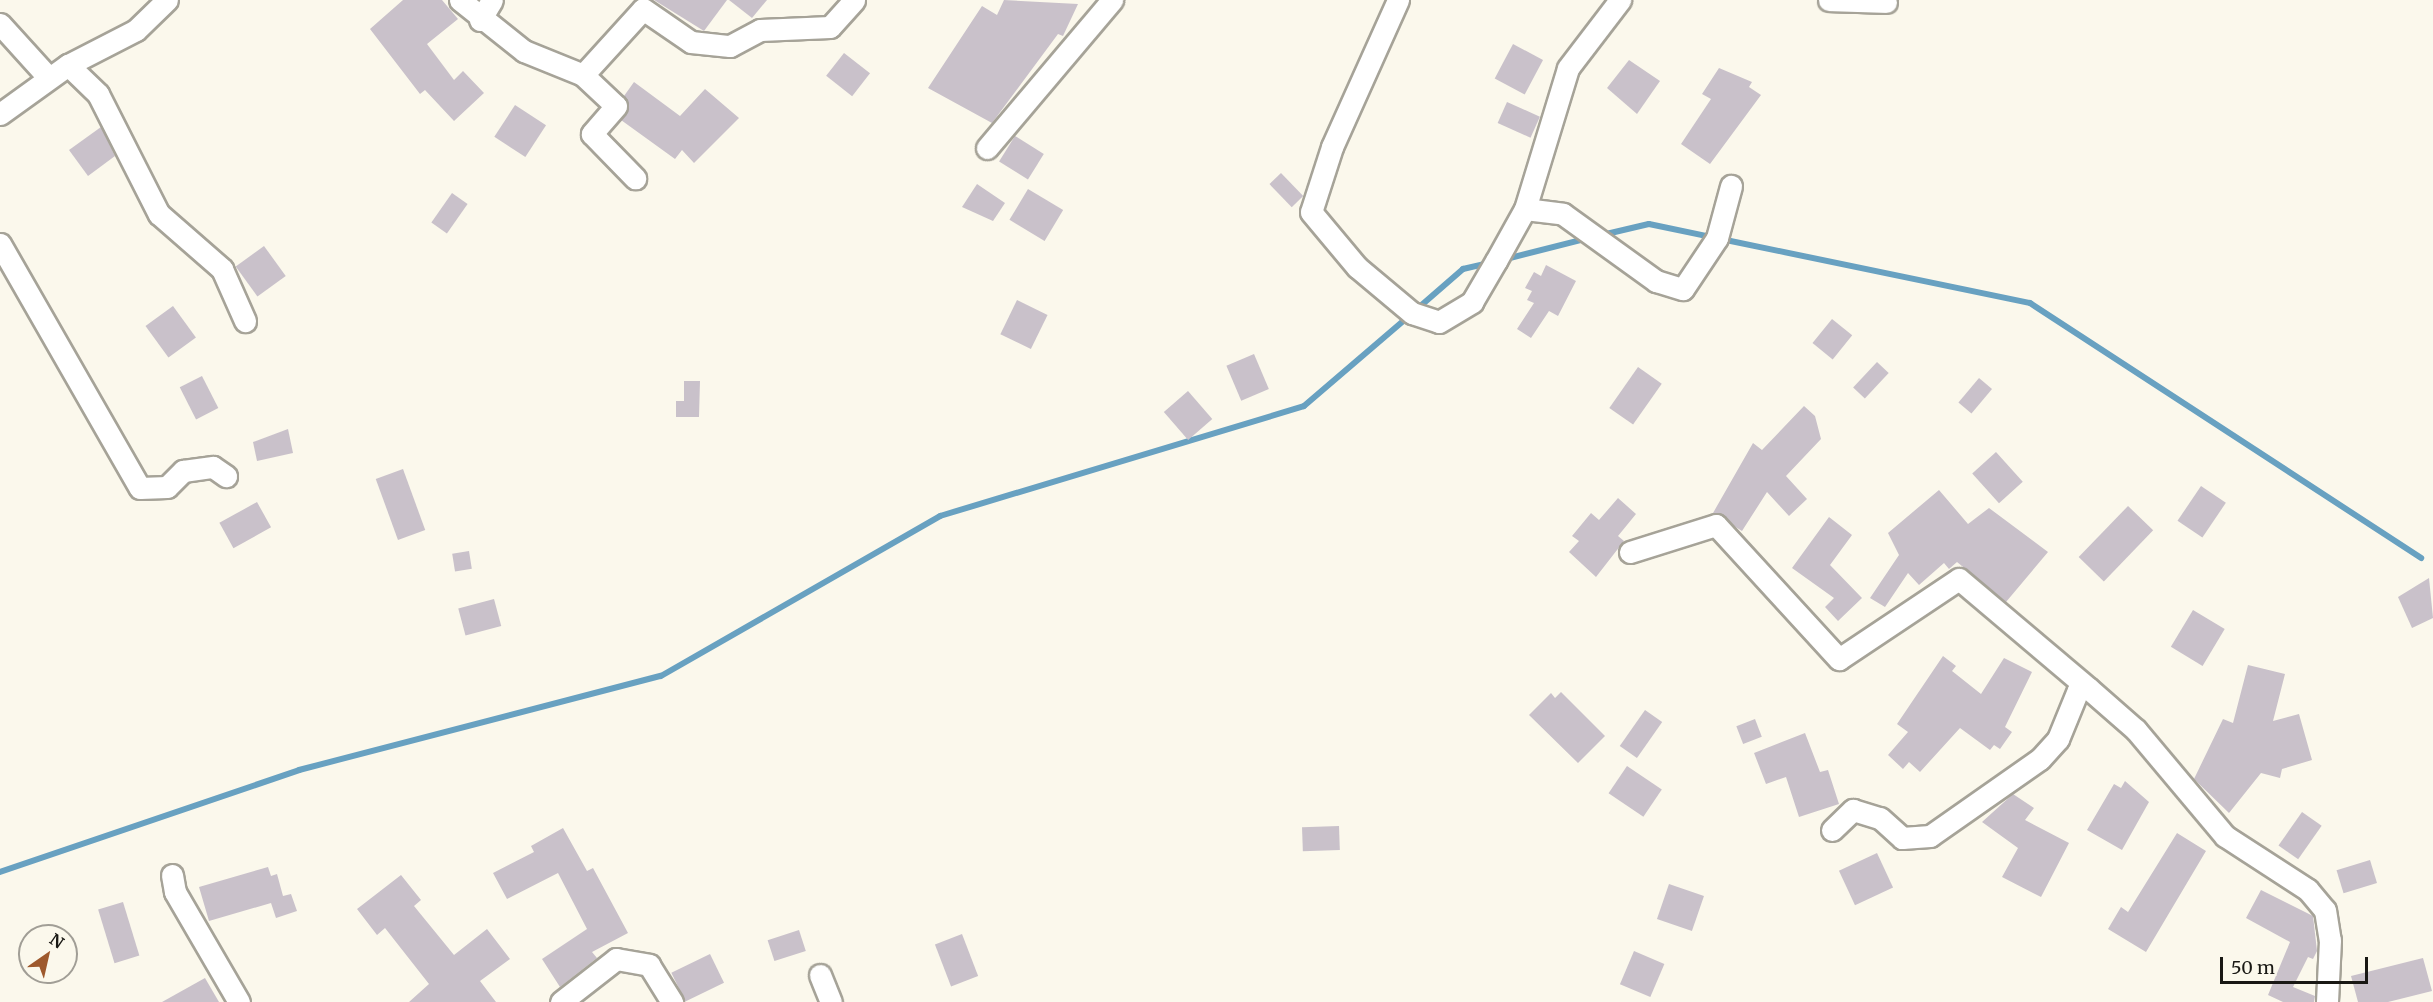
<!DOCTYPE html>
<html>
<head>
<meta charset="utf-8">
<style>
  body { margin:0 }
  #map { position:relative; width:2433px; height:1002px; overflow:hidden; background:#fbf8ec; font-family:Merriweather,serif }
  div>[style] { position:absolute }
  .stream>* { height:6px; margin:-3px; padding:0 3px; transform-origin:3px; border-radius:3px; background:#68a1c1 }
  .building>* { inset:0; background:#c9c1ca; transform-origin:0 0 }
  .roads { filter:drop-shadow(2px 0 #a6a398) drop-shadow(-2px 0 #a6a398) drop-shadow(0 2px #a6a398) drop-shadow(0 -2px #a6a398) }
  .minor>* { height:21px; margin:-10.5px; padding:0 10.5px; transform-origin:10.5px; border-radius:10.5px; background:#fff }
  span { translate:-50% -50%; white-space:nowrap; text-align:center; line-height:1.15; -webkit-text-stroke:4.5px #fbf8ec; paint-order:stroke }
  .north { position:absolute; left:18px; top:924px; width:60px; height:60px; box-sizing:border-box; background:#fbf8ec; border:2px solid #a19e96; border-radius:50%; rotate:34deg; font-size:16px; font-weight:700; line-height:24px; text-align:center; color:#191814 }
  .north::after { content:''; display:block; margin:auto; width:21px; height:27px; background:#9e592d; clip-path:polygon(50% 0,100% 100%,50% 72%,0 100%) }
  .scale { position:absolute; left:2220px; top:957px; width:148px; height:27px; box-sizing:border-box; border:3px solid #191814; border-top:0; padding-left:8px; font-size:18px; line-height:21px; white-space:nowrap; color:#191814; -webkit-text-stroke:4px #fbf8ec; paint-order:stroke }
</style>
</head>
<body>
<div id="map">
  <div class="stream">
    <i style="left:1602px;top:235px;width:48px;rotate:-13.2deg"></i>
    <i style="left:1649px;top:224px;width:63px;rotate:11.8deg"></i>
    <i style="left:1721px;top:239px;width:316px;rotate:11.7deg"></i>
    <i style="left:2030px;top:303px;width:467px;rotate:33.1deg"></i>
    <i style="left:1502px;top:260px;width:90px;rotate:-14.2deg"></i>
    <i style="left:1417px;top:309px;width:61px;rotate:-41deg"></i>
    <i style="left:1463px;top:269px;width:28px;rotate:-13deg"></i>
    <i style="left:0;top:872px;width:316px;rotate:-18.8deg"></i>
    <i style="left:299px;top:770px;width:374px;rotate:-14.6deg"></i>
    <i style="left:661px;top:676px;width:322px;rotate:-29.8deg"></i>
    <i style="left:940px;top:516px;width:380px;rotate:-16.8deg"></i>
    <i style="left:1304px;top:406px;width:138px;rotate:-40.6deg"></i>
  </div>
  <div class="building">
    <i style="clip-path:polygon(403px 0,442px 0,458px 19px,427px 44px,454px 80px,463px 71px,484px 93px,454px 121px,425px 90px,420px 94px,370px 29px)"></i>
    <i style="clip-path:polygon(654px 0,727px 0,704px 31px)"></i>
    <i style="clip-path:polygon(729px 0,767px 0,752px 18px)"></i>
    <i style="clip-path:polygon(1004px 0,1078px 4px,1063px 36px,1058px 34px,992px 123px,928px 88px,982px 6px,997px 15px)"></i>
    <i style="left:1513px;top:44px;width:34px;height:39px;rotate:28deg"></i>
    <i style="left:844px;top:53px;width:33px;height:29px;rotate:38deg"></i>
    <i style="clip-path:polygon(1629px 60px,1660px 81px,1637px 114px,1607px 88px)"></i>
    <i style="clip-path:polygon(1719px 68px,1752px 82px,1749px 87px,1761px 95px,1710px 164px,1681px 144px,1711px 99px,1702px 94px)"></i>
    <i style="clip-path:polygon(634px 82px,680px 116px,705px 89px,739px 118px,694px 163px,682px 150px,675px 159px,621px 120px,629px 108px,624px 96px)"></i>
    <i style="left:1507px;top:102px;width:36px;height:23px;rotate:24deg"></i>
    <i style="left:515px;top:105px;width:37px;height:38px;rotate:33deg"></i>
    <i style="clip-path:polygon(101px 127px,115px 156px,88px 176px,69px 150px)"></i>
    <i style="left:1015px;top:136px;width:34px;height:30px;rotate:32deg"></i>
    <i style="left:1281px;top:173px;width:32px;height:16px;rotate:46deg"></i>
    <i style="clip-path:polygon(977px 184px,1005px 203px,993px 221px,962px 207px)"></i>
    <i style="left:1028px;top:189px;width:41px;height:36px;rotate:31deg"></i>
    <i style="left:452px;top:193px;width:19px;height:36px;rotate:35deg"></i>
    <i style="left:264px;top:246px;width:37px;height:35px;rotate:54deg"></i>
    <i style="clip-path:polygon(1546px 265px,1576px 281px,1558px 316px,1549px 311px,1531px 338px,1517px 329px,1534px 303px,1527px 300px,1532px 291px,1525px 288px,1534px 272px,1541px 276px)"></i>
    <i style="left:1017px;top:300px;width:34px;height:38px;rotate:26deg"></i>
    <i style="left:173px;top:306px;width:39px;height:34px;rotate:54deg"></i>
    <i style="left:1832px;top:319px;width:26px;height:31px;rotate:39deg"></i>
    <i style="left:1254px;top:354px;width:38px;height:30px;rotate:67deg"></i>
    <i style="left:1877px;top:362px;width:16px;height:35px;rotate:43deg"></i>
    <i style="left:1638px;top:367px;width:29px;height:50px;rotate:35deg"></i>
    <i style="left:202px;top:376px;width:36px;height:25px;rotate:63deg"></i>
    <i style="left:1979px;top:378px;width:17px;height:32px;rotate:40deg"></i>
    <i style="clip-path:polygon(684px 381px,700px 381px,699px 417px,676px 417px,676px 401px,684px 401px)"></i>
    <i style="left:1188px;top:391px;width:37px;height:32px;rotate:49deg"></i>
    <i style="clip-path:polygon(1804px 406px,1815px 416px,1821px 439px,1786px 476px,1807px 499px,1789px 516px,1767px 492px,1742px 531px,1713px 513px,1753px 443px,1762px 450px)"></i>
    <i style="clip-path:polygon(288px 429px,293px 453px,257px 461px,253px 442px)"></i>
    <i style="left:1996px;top:452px;width:40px;height:32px;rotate:48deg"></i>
    <i style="left:403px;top:469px;width:65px;height:29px;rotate:70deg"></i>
    <i style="left:2201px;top:486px;width:30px;height:42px;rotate:34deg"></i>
    <i style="clip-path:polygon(1939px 490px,1968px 524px,1989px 508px,2048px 552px,2006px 602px,1957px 562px,1949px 569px,1944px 563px,1919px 585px,1908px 573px,1885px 607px,1870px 598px,1899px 555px,1888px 533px)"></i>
    <i style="clip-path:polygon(1618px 498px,1636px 514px,1618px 536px,1624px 541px,1596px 577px,1569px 552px,1579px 541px,1572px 536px,1591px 513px,1599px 520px)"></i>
    <i style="left:257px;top:502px;width:29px;height:43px;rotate:61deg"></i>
    <i style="left:2128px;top:506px;width:35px;height:71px;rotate:44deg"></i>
    <i style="clip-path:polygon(1829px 517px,1852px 535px,1830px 565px,1862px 598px,1838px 621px,1825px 607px,1834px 598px,1792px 568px)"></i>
    <i style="left:469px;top:551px;width:18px;height:17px;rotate:81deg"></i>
    <i style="clip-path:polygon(2429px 578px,2433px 618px,2412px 628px,2398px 597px)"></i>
    <i style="left:494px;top:599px;width:28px;height:37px;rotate:75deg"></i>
    <i style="left:2193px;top:610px;width:37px;height:43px;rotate:31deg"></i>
    <i style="clip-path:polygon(1943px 656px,1956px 666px,1952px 671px,1981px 694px,2004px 658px,2032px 672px,2005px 727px,2012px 732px,2000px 749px,1994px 745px,1990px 750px,1960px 728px,1920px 772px,1909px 762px,1903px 769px,1888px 755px,1908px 732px,1897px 724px)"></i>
    <i style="clip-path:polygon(2248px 665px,2285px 674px,2273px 721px,2299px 714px,2312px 760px,2282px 769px,2280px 778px,2261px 773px,2229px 813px,2194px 779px,2223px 719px,2233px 723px)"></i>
    <i style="clip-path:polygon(1561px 692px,1605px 736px,1578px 763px,1529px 715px,1551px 693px,1555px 698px)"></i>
    <i style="left:1645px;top:710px;width:21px;height:44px;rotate:35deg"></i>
    <i style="left:1755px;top:719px;width:19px;height:20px;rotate:69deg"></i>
    <i style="clip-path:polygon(1805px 733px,1820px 772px,1828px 770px,1839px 804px,1799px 817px,1786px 777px,1766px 784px,1754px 753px)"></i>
    <i style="left:1627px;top:766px;width:42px;height:33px;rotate:34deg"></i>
    <i style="clip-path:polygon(2125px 781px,2149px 802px,2122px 850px,2087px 830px,2114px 784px,2121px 788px)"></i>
    <i style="clip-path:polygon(2013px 794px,2034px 808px,2025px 820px,2069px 843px,2041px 897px,2002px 877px,2018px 848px,1982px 822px)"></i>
    <i style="left:2302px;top:812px;width:24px;height:41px;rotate:35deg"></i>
    <i style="left:1339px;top:826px;width:24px;height:37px;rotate:88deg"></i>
    <i style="clip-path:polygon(563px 828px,587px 871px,593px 868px,628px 933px,592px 952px,597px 958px,560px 987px,542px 959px,587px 929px,558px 873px,507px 899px,493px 873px,534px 852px,531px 846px)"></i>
    <i style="clip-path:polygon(2177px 833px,2206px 851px,2146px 952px,2108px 929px,2121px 907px,2128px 912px)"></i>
    <i style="left:1877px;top:853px;width:38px;height:42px;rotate:65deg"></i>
    <i style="left:2370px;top:860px;width:24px;height:35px;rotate:73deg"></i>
    <i style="clip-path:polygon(268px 867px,271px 876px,277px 874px,283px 896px,291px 894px,297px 911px,276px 918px,271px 903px,209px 921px,199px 887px)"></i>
    <i style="clip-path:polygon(401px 875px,421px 900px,414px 906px,454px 955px,487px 929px,510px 959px,480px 981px,496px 1002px,409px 1002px,429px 984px,385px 928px,377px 935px,357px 909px)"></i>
    <i style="left:1669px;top:884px;width:37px;height:37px;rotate:19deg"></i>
    <i style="clip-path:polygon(2261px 890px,2313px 916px,2317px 951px,2313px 959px,2308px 957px,2293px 987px,2315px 996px,2314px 1002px,2283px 1002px,2268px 995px,2290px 942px,2246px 918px)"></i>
    <i style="left:123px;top:902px;width:56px;height:26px;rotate:73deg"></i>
    <i style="left:799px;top:930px;width:22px;height:33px;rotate:72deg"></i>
    <i style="left:962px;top:934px;width:45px;height:29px;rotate:69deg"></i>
    <i style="left:1634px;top:951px;width:33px;height:36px;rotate:23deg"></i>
    <i style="left:710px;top:954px;width:32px;height:43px;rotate:64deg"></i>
    <i style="clip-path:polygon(2423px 958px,2432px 991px,2388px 1002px,2358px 1002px,2351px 976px)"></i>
    <i style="clip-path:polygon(205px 978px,219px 1002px,162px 1002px)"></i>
  </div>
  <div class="roads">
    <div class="minor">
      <i style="left:460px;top:0;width:82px;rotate:38.6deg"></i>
      <i style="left:524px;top:51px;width:64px;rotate:22.1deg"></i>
      <i style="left:583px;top:75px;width:45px;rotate:43.2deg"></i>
      <i style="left:616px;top:106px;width:37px;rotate:131deg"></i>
      <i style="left:592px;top:134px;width:62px;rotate:45.7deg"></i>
      <i style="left:1398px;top:0;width:161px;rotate:114.2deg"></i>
      <i style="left:1332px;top:147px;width:68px;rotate:107.9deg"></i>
      <i style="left:1311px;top:212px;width:72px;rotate:50.1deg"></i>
      <i style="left:1357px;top:267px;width:72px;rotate:39.9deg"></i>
      <i style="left:1412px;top:313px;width:28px;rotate:18deg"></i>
      <i style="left:1439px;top:322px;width:39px;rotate:-31deg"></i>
      <i style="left:1472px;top:302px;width:48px;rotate:-59.7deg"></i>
      <i style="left:1496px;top:261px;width:60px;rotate:-60.9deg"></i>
      <i style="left:1525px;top:209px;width:147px;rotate:-73deg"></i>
      <i style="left:1568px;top:68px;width:86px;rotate:-52.6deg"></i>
      <i style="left:1829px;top:0;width:57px;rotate:2deg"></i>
      <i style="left:480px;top:20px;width:23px;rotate:-59deg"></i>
      <i style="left:0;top:24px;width:72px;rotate:47.8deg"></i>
      <i style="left:68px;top:65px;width:42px;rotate:44deg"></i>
      <i style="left:98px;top:94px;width:135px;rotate:63.1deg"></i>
      <i style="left:159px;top:214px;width:84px;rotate:41.1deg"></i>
      <i style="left:222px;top:269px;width:57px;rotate:66.1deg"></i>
      <i style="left:583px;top:75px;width:89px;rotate:-47.7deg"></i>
      <i style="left:643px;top:9px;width:58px;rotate:34.5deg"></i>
      <i style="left:691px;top:42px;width:39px;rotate:6deg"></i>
      <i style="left:730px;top:46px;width:34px;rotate:-28deg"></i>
      <i style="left:760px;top:30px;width:70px;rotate:-2.5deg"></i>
      <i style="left:830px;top:27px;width:36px;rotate:-48deg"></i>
      <i style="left:0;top:114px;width:84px;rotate:-35.8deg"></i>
      <i style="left:68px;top:65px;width:76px;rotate:-27.2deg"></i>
      <i style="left:136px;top:30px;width:43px;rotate:-44.1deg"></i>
      <i style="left:987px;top:148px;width:194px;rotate:-49.8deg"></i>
      <i style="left:1525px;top:209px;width:38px;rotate:7deg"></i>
      <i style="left:1563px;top:214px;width:115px;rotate:35.8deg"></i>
      <i style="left:1656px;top:281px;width:28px;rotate:17deg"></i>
      <i style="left:1683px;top:289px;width:61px;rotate:-56.3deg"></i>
      <i style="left:1717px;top:238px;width:54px;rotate:-74.9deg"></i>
      <i style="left:0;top:244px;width:281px;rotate:60.2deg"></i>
      <i style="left:140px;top:488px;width:27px;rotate:-2deg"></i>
      <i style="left:167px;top:487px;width:23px;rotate:-45deg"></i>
      <i style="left:183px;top:471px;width:30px;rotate:-8deg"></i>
      <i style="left:213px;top:467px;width:16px;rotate:35deg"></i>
      <i style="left:1630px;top:552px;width:90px;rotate:-17.4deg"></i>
      <i style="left:1716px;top:525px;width:182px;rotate:47.5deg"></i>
      <i style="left:1839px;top:659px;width:144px;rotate:-33.7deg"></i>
      <i style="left:1959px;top:579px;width:169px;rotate:40.2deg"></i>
      <i style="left:1832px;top:830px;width:29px;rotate:-44deg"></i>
      <i style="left:1853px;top:810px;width:28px;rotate:17deg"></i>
      <i style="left:1880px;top:818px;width:30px;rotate:42deg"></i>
      <i style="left:1902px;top:838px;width:28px;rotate:-4deg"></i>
      <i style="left:1930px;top:836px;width:134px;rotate:-35deg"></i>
      <i style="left:2040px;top:759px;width:27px;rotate:-48deg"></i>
      <i style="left:2058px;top:739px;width:53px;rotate:-67.8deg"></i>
      <i style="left:2078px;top:690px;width:10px;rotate:-11deg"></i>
      <i style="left:2088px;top:688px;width:64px;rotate:41.2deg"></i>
      <i style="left:2136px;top:730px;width:138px;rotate:50deg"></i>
      <i style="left:2225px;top:836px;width:99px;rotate:33deg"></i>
      <i style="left:2308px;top:890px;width:26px;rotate:50deg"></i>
      <i style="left:2325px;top:910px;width:30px;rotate:81deg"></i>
      <i style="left:2330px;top:940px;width:62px;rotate:92.8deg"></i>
      <i style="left:172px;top:875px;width:17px;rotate:80deg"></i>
      <i style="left:175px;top:892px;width:127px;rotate:59.8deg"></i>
      <i style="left:820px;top:975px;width:29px;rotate:68deg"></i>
      <i style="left:561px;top:1002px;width:70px;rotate:-38deg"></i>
      <i style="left:616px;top:959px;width:34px;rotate:10deg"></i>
      <i style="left:649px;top:965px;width:44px;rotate:58.1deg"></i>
    </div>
  </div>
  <div class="north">N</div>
  <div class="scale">50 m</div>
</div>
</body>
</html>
